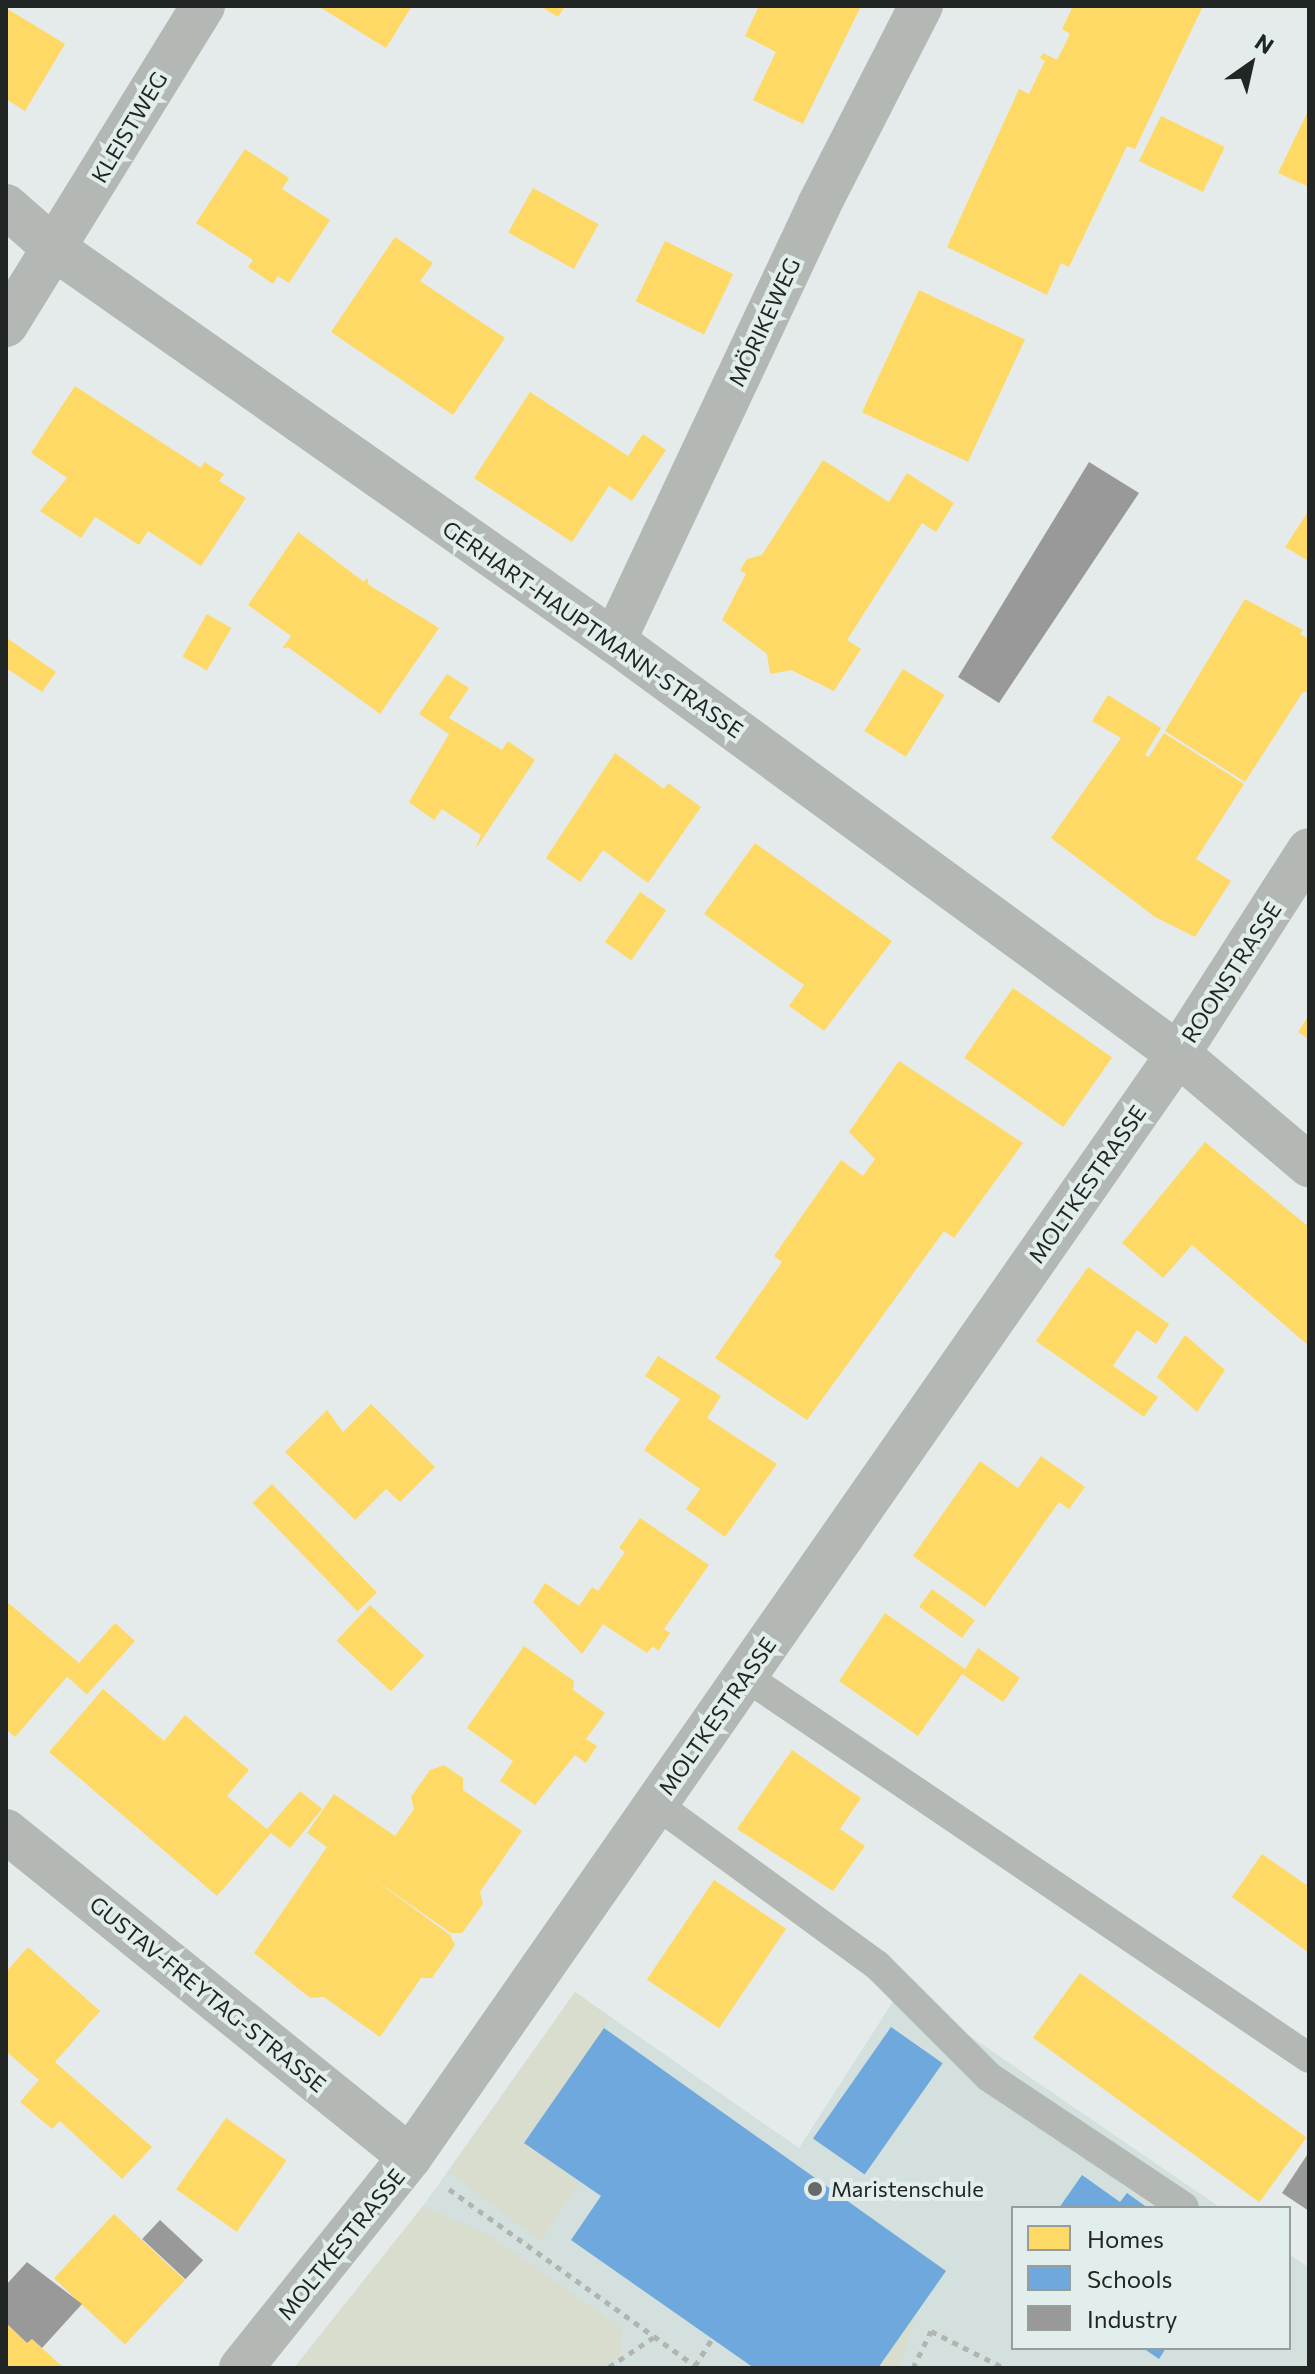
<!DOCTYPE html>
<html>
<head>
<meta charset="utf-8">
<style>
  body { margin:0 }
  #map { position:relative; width:1315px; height:2374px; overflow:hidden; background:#e5ebea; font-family:Commissioner,sans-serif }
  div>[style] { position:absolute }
  .built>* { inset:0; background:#d3e0dd }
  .green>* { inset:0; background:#d8ddcd }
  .homes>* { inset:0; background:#ffd966; transform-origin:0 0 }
  .schools>* { inset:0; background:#6fa8dc; transform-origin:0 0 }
  .industry>* { inset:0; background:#999; transform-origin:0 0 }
  .path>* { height:5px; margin-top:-2.5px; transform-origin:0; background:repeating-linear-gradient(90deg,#b0b5b2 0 6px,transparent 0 12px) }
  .service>* { height:30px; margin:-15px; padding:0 15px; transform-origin:15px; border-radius:15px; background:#b4b8b4 }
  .minor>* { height:44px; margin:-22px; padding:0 22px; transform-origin:22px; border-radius:22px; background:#b4b8b4 }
  .dots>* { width:22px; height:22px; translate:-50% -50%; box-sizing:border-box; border:4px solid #e2eeeb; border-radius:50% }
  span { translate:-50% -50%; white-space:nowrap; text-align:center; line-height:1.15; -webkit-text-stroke:8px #e2eeeb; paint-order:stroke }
  .street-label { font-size:22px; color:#212524 }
  .poi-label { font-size:22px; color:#212524 }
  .left { translate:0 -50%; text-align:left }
  .frame { position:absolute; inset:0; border:8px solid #212524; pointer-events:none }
  .legend { position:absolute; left:1011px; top:2206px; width:280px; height:144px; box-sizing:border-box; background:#e2eeeb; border:2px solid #959e9b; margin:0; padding:10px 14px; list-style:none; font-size:24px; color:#212524 }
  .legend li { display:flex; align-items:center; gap:16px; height:40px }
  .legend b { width:40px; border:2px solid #959e9b }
  .north { position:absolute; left:1211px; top:24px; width:80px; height:80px; -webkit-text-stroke:6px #e2eeeb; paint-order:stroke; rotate:34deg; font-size:22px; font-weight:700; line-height:32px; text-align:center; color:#212524 }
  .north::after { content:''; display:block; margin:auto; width:28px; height:36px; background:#212524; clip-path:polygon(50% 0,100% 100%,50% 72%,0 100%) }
</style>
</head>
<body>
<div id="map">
  <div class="built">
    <i style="clip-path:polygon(901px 1989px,1221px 2208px,1013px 2208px,1013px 2348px,1289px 2348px,1289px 2254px,1309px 2268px,1309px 2368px,294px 2368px,423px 2206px,575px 1992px,799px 2148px)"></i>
  </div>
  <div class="green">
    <i style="clip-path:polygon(575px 1992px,611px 2018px,524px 2143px,580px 2182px,541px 2241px,448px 2172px)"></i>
    <i style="clip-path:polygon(423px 2206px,491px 2236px,622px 2329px,621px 2354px,607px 2363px,610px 2368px,294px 2368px)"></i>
    <i style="clip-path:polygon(917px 2312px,899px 2368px,878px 2368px)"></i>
  </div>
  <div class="homes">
    <i style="clip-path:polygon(318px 6px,412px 6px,386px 48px)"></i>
    <i style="clip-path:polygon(540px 6px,565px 6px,558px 17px)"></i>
    <i style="clip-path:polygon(759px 6px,861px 6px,803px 124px,753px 100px,776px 52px,745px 36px)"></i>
    <i style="clip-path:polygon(1073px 6px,1203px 6px,1135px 149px,1127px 146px,1069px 267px,1061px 263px,1047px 295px,947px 247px,1019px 89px,1029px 94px,1045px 61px,1040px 58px,1043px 53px,1057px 60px,1070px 34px,1062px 29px)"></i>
    <i style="clip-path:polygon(6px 8px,65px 44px,25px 111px,6px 99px)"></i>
    <i style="clip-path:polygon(1309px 109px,1309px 187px,1278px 173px)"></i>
    <i style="left:1161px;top:116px;width:71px;height:50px;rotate:26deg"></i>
    <i style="clip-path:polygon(245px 149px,289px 178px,282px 189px,330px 220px,289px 283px,278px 276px,273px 284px,248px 267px,253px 260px,196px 223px)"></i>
    <i style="left:533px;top:188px;width:75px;height:51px;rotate:29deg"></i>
    <i style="clip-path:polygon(395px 237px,433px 263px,420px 281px,505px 338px,453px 415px,331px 332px)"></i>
    <i style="left:665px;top:241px;width:76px;height:67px;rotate:26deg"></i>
    <i style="left:919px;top:290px;width:117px;height:135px;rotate:25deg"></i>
    <i style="clip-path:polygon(75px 386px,201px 468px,204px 462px,224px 474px,219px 481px,246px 498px,201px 566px,148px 531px,139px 545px,95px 517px,81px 538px,40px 511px,67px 478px,31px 453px)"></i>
    <i style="clip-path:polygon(530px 392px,628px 456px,643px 434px,666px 450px,632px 501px,609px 486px,572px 542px,474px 478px)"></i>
    <i style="clip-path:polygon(823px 460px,889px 502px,907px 473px,954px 503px,936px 532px,922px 523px,868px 607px,847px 640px,861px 649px,834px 691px,791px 670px,770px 674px,767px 654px,722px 620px,746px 574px,740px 570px,747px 559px,762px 555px)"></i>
    <i style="clip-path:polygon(1309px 510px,1309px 561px,1285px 547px)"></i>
    <i style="clip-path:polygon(298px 532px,364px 582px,367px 578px,369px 585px,439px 628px,380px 714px,288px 647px,282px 649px,291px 636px,248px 605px)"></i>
    <i style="clip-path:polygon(1245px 599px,1303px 630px,1300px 634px,1309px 639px,1309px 691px,1303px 692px,1245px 782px,1165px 731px)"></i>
    <i style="left:207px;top:614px;width:28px;height:49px;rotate:30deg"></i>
    <i style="clip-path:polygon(7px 638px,56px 672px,42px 692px,6px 668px)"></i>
    <i style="left:903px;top:669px;width:49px;height:73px;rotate:32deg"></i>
    <i style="clip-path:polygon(447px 674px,469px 688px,449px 718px,502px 750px,508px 741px,535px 760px,475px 850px,481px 835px,442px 809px,434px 820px,409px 802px,449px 734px,419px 714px)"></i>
    <i style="clip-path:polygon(1108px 695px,1161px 728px,1145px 755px,1149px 757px,1164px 733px,1244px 784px,1196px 859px,1231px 881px,1195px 937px,1155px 917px,1051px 838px,1121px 738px,1092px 721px)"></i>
    <i style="clip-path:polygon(615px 753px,664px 789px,668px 783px,701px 807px,648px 883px,603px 850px,580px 882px,546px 858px)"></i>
    <i style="clip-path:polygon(755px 843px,892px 941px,824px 1031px,789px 1006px,804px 985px,704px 914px)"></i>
    <i style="left:640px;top:892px;width:32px;height:61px;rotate:35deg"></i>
    <i style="left:1013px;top:988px;width:121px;height:85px;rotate:35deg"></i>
    <i style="clip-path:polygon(1309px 1015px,1309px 1039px,1298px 1032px)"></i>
    <i style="clip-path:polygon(899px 1061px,1023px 1143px,954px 1238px,944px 1231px,807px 1420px,715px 1358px,782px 1262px,774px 1256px,841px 1160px,863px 1176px,875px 1159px,849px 1132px)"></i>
    <i style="clip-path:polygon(1205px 1142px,1309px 1227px,1309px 1346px,1192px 1245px,1163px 1278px,1122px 1243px)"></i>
    <i style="clip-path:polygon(1088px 1267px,1169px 1324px,1156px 1344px,1137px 1330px,1113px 1366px,1158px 1397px,1144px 1417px,1036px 1341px)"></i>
    <i style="clip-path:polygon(1185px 1335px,1225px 1370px,1197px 1412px,1157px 1377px)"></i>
    <i style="clip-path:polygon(658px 1356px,721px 1396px,707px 1418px,777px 1464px,725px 1537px,686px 1509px,700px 1489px,644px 1450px,680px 1399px,645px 1376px)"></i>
    <i style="clip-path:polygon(371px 1404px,435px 1467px,400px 1502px,386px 1489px,355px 1520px,285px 1452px,327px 1410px,343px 1432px)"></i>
    <i style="clip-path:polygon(1041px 1456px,1085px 1487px,1069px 1509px,1059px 1502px,985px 1607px,913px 1556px,980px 1461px,1018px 1488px)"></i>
    <i style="left:272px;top:1484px;width:151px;height:27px;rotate:46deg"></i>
    <i style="clip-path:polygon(640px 1518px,709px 1565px,664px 1629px,670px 1633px,658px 1651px,653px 1646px,647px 1653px,603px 1624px,582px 1654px,533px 1602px,545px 1583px,579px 1606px,592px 1587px,598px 1591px,625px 1552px,619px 1548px)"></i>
    <i style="left:932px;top:1589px;width:53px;height:22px;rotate:36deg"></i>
    <i style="clip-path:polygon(6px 1601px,79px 1663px,15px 1737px,6px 1729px)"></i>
    <i style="left:370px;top:1605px;width:74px;height:49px;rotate:43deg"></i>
    <i style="clip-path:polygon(885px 1613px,965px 1669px,978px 1648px,1020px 1678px,1003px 1702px,962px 1674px,918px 1736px,839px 1681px)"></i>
    <i style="left:115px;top:1623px;width:27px;height:72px;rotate:42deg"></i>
    <i style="clip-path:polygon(524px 1646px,574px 1681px,573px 1690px,605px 1713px,586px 1739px,597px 1746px,586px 1763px,575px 1755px,535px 1805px,500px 1781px,513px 1761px,467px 1728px)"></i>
    <i style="clip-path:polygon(103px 1689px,164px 1741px,185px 1715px,249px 1770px,227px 1796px,267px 1829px,300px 1791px,322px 1809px,290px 1848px,271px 1833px,217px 1896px,49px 1752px)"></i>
    <i style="clip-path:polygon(792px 1750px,861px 1798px,840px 1829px,865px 1846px,833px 1891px,737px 1829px)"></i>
    <i style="clip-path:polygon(444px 1765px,463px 1778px,463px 1790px,522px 1831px,480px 1892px,483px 1904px,462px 1933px,451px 1933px,368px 1875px,450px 1935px,455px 1945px,432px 1978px,421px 1978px,380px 2037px,324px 1997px,310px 1998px,254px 1953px,327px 1847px,307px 1833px,334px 1794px,395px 1836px,414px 1809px,411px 1797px,430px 1770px)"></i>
    <i style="clip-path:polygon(1262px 1854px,1309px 1887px,1309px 1953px,1232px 1897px)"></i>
    <i style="left:714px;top:1880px;width:87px;height:120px;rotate:34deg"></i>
    <i style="clip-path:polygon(28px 1947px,100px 2011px,55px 2062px,152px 2147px,122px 2179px,60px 2121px,52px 2129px,20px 2102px,39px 2080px,6px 2051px,6px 1972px)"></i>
    <i style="left:1080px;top:1973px;width:280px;height:80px;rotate:36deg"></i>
    <i style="left:226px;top:2118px;width:74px;height:87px;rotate:35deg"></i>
    <i style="left:114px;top:2214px;width:97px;height:88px;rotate:43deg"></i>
    <i style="clip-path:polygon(6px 2323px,27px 2343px,32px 2339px,64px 2368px,6px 2368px)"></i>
  </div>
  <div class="schools">
    <i style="left:891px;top:2027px;width:63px;height:136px;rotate:35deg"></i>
    <i style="clip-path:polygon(604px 2028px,946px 2271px,878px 2368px,754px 2368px,571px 2240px,601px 2196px,524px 2143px)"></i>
    <i style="clip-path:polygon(1082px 2175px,1120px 2202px,1127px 2193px,1148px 2208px,1059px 2208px)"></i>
    <i style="clip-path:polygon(1143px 2348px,1166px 2348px,1159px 2359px)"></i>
  </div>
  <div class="industry">
    <i style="clip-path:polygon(1089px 462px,1139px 493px,999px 703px,958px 677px)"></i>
    <i style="clip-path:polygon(1309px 2152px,1309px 2211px,1282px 2193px)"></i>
    <i style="left:160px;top:2220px;width:59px;height:26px;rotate:43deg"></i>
    <i style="clip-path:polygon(27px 2262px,82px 2304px,42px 2348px,32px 2339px,27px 2343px,6px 2323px,6px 2285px)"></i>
  </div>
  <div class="path">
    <i style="left:449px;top:2189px;width:307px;rotate:35.7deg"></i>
    <i style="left:695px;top:2366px;width:32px;rotate:-58deg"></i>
    <i style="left:609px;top:2367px;width:54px;rotate:-33.7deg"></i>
    <i style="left:913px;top:2368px;width:41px;rotate:-64.1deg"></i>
    <i style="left:931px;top:2331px;width:82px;rotate:26.9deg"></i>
  </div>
  <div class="service">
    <i style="left:745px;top:1676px;width:681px;rotate:34.11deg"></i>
    <i style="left:656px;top:1804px;width:273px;rotate:36.1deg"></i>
    <i style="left:877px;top:1965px;width:158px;rotate:45deg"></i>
    <i style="left:989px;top:2077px;width:234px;rotate:33.7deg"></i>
  </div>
  <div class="minor">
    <i style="left:6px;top:206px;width:65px;rotate:41.3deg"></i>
    <i style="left:55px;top:249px;width:683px;rotate:35.04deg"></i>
    <i style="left:614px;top:641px;width:699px;rotate:36.21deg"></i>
    <i style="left:1178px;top:1054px;width:172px;rotate:40.3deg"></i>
    <i style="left:6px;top:325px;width:375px;rotate:-58.3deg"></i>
    <i style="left:614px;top:641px;width:482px;rotate:-64.8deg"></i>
    <i style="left:819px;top:205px;width:224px;rotate:-62.9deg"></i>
    <i style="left:6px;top:1831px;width:519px;rotate:38.9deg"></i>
    <i style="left:241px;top:2368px;width:270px;rotate:-51.3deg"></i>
    <i style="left:410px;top:2157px;width:1344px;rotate:-55.15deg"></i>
    <i style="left:1178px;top:1054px;width:242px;rotate:-57.3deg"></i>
  </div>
  <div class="dots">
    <i style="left:815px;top:2189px;background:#666a69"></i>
  </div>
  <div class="street-label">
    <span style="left:129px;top:127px;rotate:-59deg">KLEISTWEG</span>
    <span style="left:764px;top:322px;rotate:-65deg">MÖRIKEWEG</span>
    <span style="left:593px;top:629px;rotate:35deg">GERHART-HAUPTMANN-STRASSE</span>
    <span style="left:1231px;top:972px;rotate:-57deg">ROONSTRASSE</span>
    <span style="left:1087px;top:1184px;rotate:-55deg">MOLTKESTRASSE</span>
    <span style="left:717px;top:1716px;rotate:-55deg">MOLTKESTRASSE</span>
    <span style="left:208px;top:1994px;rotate:39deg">GUSTAV-FREYTAG-STRASSE</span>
    <span style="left:341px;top:2244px;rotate:-51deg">MOLTKESTRASSE</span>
  </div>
  <div class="poi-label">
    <span class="left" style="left:831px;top:2189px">Maristenschule</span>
  </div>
  <div class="frame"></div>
  <ul class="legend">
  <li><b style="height:22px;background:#ffd966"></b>Homes</li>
  <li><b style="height:22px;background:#6fa8dc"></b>Schools</li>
  <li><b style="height:22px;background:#999"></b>Industry</li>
  </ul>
  <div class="north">N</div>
</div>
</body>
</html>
